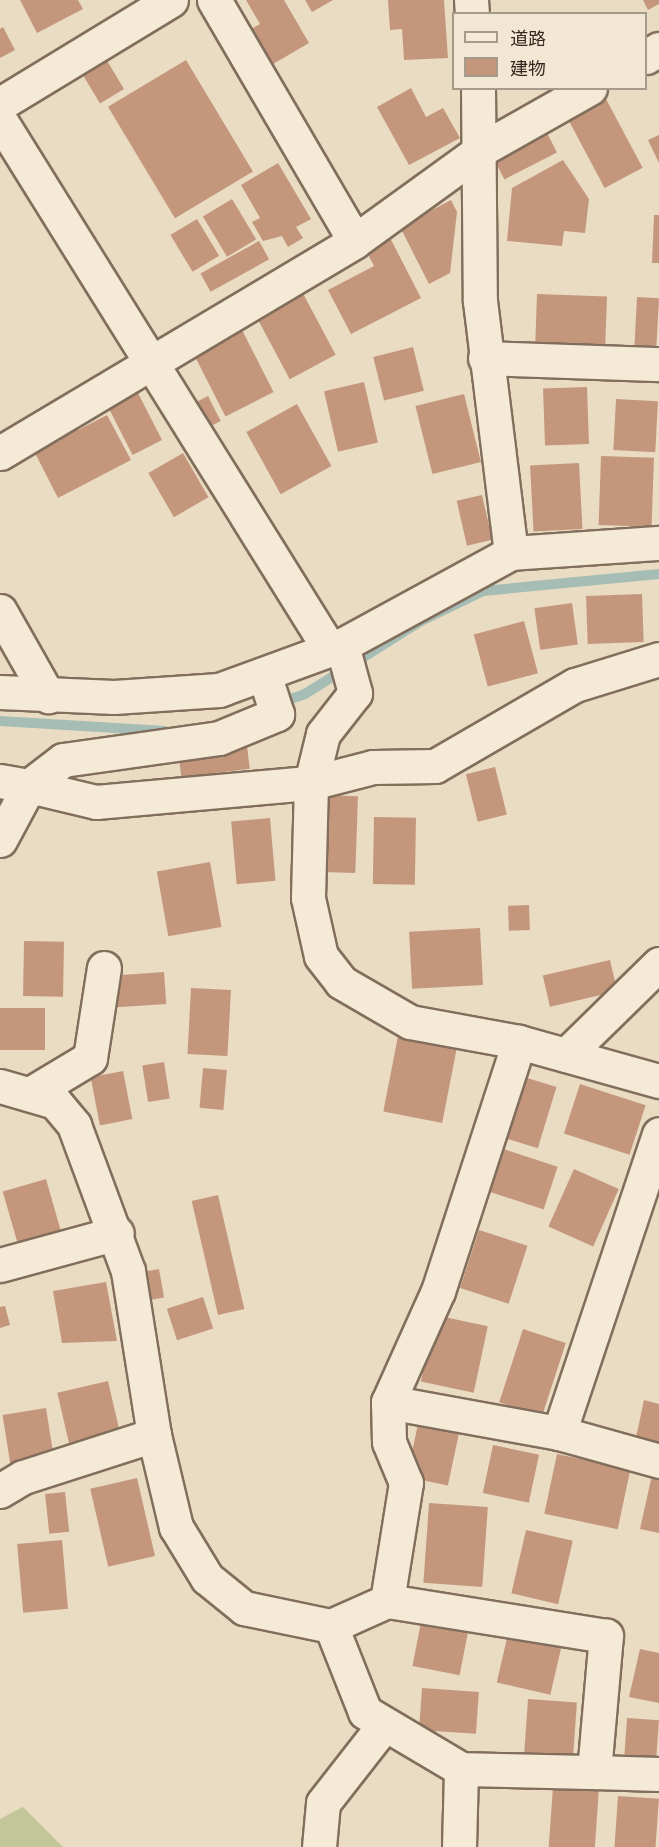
<!DOCTYPE html>
<html>
<head>
<meta charset="utf-8">
<style>
  body { margin:0 }
  #map { position:relative; width:659px; height:1847px; overflow:hidden; background:#e9dcc3; font-family:"PT Serif","Noto Sans JP",serif }
  div>[style] { position:absolute }
  .green>* { inset:0; background:#c3c698 }
  .stream>* { height:10px; margin:-5px; padding:0 5px; transform-origin:5px; border-radius:5px; background:#a5bdb5 }
  .building>* { inset:0; background:#c4977d; transform-origin:0 0 }
  .roads { filter:drop-shadow(2px 0 #826e5c) drop-shadow(-2px 0 #826e5c) drop-shadow(0 2px #826e5c) drop-shadow(0 -2px #826e5c) }
  .minor>* { height:33px; margin:-16.5px; padding:0 16.5px; transform-origin:16.5px; border-radius:16.5px; background:#f5ead6 }
  .tertiary>* { height:33px; margin:-16.5px; padding:0 16.5px; transform-origin:16.5px; border-radius:16.5px; background:#f5ead6 }
  span { translate:-50% -50%; white-space:nowrap; text-align:center; line-height:1.15; -webkit-text-stroke:6px #f2e7d2; paint-order:stroke }
  .legend { position:absolute; left:452px; top:12px; width:195px; height:78px; box-sizing:border-box; background:#f2e7d2; border:2px solid #a69a8a; margin:0; padding:8px 10px; list-style:none; font-size:18px; color:#33271e }
  .legend li { display:flex; align-items:center; gap:12px; height:30px }
  .legend b { width:30px; border:2px solid #a69a8a }
</style>
</head>
<body>
<div id="map">
  <div class="green">
    <i style="clip-path:polygon(23px 1807px,63px 1847px,0 1847px,0 1819px)"></i>
  </div>
  <div class="stream">
    <i style="left:276px;top:704px;width:31px;rotate:-19deg"></i>
    <i style="left:305px;top:694px;width:137px;rotate:-32.2deg"></i>
    <i style="left:421px;top:621px;width:69px;rotate:-25.8deg"></i>
    <i style="left:483px;top:591px;width:177px;rotate:-5.5deg"></i>
    <i style="left:0;top:721px;width:165px;rotate:3.5deg"></i>
  </div>
  <div class="building">
    <i style="clip-path:polygon(20px 0,78px 0,83px 9px,37px 33px)"></i>
    <i style="clip-path:polygon(246px 0,284px 0,309px 43px,268px 67px,246px 32px,260px 24px)"></i>
    <i style="clip-path:polygon(305px 0,333px 0,312px 12px)"></i>
    <i style="clip-path:polygon(388px 0,444px 0,448px 58px,404px 60px,402px 29px,390px 30px)"></i>
    <i style="clip-path:polygon(643px 0,659px 0,659px 4px,648px 10px)"></i>
    <i style="clip-path:polygon(3px 27px,15px 50px,0 58px,0 29px)"></i>
    <i style="left:106px;top:59px;width:35px;height:28px;rotate:59deg"></i>
    <i style="left:186px;top:60px;width:130px;height:91px;rotate:59deg"></i>
    <i style="clip-path:polygon(411px 88px,426px 117px,443px 108px,460px 138px,409px 165px,377px 107px)"></i>
    <i style="left:606px;top:99px;width:78px;height:43px;rotate:62deg"></i>
    <i style="left:547px;top:133px;width:22px;height:59px;rotate:63deg"></i>
    <i style="clip-path:polygon(659px 135px,659px 163px,648px 140px)"></i>
    <i style="clip-path:polygon(563px 160px,589px 199px,585px 233px,564px 231px,562px 246px,507px 241px,512px 188px)"></i>
    <i style="clip-path:polygon(278px 163px,311px 219px,296px 227px,303px 238px,288px 247px,282px 236px,263px 241px,252px 222px,260px 218px,241px 185px)"></i>
    <i style="left:232px;top:199px;width:47px;height:34px;rotate:59deg"></i>
    <i style="clip-path:polygon(451px 200px,457px 212px,450px 273px,429px 284px,400px 227px)"></i>
    <i style="clip-path:polygon(654px 215px,659px 215px,659px 263px,652px 263px)"></i>
    <i style="left:197px;top:219px;width:43px;height:31px;rotate:59deg"></i>
    <i style="clip-path:polygon(385px 228px,421px 298px,351px 334px,328px 290px,374px 266px,361px 241px)"></i>
    <i style="left:259px;top:241px;width:21px;height:67px;rotate:61deg"></i>
    <i style="left:299px;top:286px;width:78px;height:52px;rotate:62deg"></i>
    <i style="left:537px;top:294px;width:70px;height:50px;rotate:2deg"></i>
    <i style="left:637px;top:297px;width:22px;height:55px;rotate:3deg"></i>
    <i style="left:240px;top:326px;width:74px;height:54px;rotate:63deg"></i>
    <i style="left:413px;top:347px;width:45px;height:41px;rotate:76deg"></i>
    <i style="left:364px;top:382px;width:62px;height:41px;rotate:77deg"></i>
    <i style="left:587px;top:387px;width:57px;height:44px;rotate:88deg"></i>
    <i style="left:137px;top:391px;width:55px;height:33px;rotate:63deg"></i>
    <i style="left:464px;top:394px;width:70px;height:50px;rotate:76deg"></i>
    <i style="left:208px;top:396px;width:28px;height:21px;rotate:63deg"></i>
    <i style="left:616px;top:399px;width:42px;height:51px;rotate:3deg"></i>
    <i style="left:297px;top:404px;width:71px;height:58px;rotate:61deg"></i>
    <i style="clip-path:polygon(107px 415px,131px 460px,58px 498px,35px 453px,61px 440px,56px 431px,73px 422px,78px 430px)"></i>
    <i style="left:183px;top:453px;width:51px;height:40px;rotate:60deg"></i>
    <i style="left:601px;top:456px;width:53px;height:69px;rotate:2deg"></i>
    <i style="left:579px;top:463px;width:66px;height:49px;rotate:87deg"></i>
    <i style="left:482px;top:495px;width:46px;height:26px;rotate:77deg"></i>
    <i style="left:642px;top:594px;width:48px;height:56px;rotate:88deg"></i>
    <i style="left:572px;top:603px;width:42px;height:38px;rotate:82deg"></i>
    <i style="left:524px;top:621px;width:54px;height:52px;rotate:75deg"></i>
    <i style="left:247px;top:746px;width:23px;height:69px;rotate:83deg"></i>
    <i style="left:495px;top:767px;width:49px;height:30px;rotate:76deg"></i>
    <i style="left:325px;top:795px;width:33px;height:77px;rotate:2deg"></i>
    <i style="left:374px;top:817px;width:42px;height:67px;rotate:1deg"></i>
    <i style="left:270px;top:818px;width:63px;height:39px;rotate:85deg"></i>
    <i style="left:210px;top:862px;width:66px;height:54px;rotate:80deg"></i>
    <i style="left:529px;top:905px;width:25px;height:21px;rotate:88deg"></i>
    <i style="left:480px;top:928px;width:57px;height:71px;rotate:87deg"></i>
    <i style="left:24px;top:941px;width:40px;height:55px;rotate:1deg"></i>
    <i style="left:610px;top:960px;width:32px;height:69px;rotate:77deg"></i>
    <i style="left:164px;top:972px;width:32px;height:53px;rotate:86deg"></i>
    <i style="left:191px;top:988px;width:40px;height:66px;rotate:3deg"></i>
    <i style="left:0;top:1008px;width:45px;height:42px"></i>
    <i style="left:398px;top:1036px;width:60px;height:77px;rotate:11deg"></i>
    <i style="left:164px;top:1062px;width:37px;height:22px;rotate:81deg"></i>
    <i style="left:203px;top:1068px;width:24px;height:40px;rotate:5deg"></i>
    <i style="left:123px;top:1071px;width:49px;height:33px;rotate:79deg"></i>
    <i style="left:524px;top:1077px;width:34px;height:64px;rotate:17deg"></i>
    <i style="left:580px;top:1084px;width:69px;height:52px;rotate:18deg"></i>
    <i style="left:491px;top:1145px;width:70px;height:45px;rotate:18deg"></i>
    <i style="left:574px;top:1169px;width:49px;height:63px;rotate:24deg"></i>
    <i style="left:46px;top:1179px;width:61px;height:45px;rotate:74deg"></i>
    <i style="left:218px;top:1195px;width:117px;height:27px;rotate:77deg"></i>
    <i style="left:479px;top:1230px;width:51px;height:61px;rotate:18deg"></i>
    <i style="left:159px;top:1269px;width:29px;height:21px;rotate:80deg"></i>
    <i style="clip-path:polygon(106px 1282px,117px 1341px,62px 1343px,53px 1291px)"></i>
    <i style="left:203px;top:1297px;width:33px;height:38px;rotate:72deg"></i>
    <i style="clip-path:polygon(5px 1306px,10px 1325px,0 1328px,0 1307px)"></i>
    <i style="left:435px;top:1315px;width:54px;height:68px;rotate:12deg"></i>
    <i style="left:523px;top:1329px;width:45px;height:77px;rotate:18deg"></i>
    <i style="left:108px;top:1381px;width:58px;height:52px;rotate:77deg"></i>
    <i style="clip-path:polygon(644px 1400px,659px 1404px,659px 1447px,635px 1442px)"></i>
    <i style="left:46px;top:1408px;width:54px;height:44px;rotate:81deg"></i>
    <i style="left:418px;top:1424px;width:42px;height:54px;rotate:12deg"></i>
    <i style="left:493px;top:1445px;width:47px;height:49px;rotate:12deg"></i>
    <i style="left:557px;top:1454px;width:75px;height:61px;rotate:12deg"></i>
    <i style="clip-path:polygon(652px 1475px,659px 1477px,659px 1533px,640px 1529px)"></i>
    <i style="left:137px;top:1478px;width:80px;height:48px;rotate:77deg"></i>
    <i style="left:65px;top:1492px;width:40px;height:20px;rotate:84deg"></i>
    <i style="left:429px;top:1503px;width:59px;height:80px;rotate:4deg"></i>
    <i style="left:526px;top:1530px;width:48px;height:65px;rotate:13deg"></i>
    <i style="left:62px;top:1540px;width:69px;height:45px;rotate:85deg"></i>
    <i style="left:422px;top:1617px;width:48px;height:50px;rotate:11deg"></i>
    <i style="left:510px;top:1625px;width:55px;height:59px;rotate:13deg"></i>
    <i style="clip-path:polygon(640px 1649px,659px 1653px,659px 1703px,629px 1697px)"></i>
    <i style="left:422px;top:1688px;width:57px;height:42px;rotate:4deg"></i>
    <i style="left:528px;top:1699px;width:49px;height:55px;rotate:4deg"></i>
    <i style="left:627px;top:1718px;width:32px;height:46px;rotate:4deg"></i>
    <i style="left:553px;top:1786px;width:46px;height:61px;rotate:4deg"></i>
    <i style="left:618px;top:1796px;width:41px;height:51px;rotate:4deg"></i>
  </div>
  <div class="roads">
    <div class="minor">
      <i style="left:214px;top:0;width:279px;rotate:59.7deg"></i>
      <i style="left:471px;top:0;width:14px;rotate:86deg"></i>
      <i style="left:646px;top:57px;width:15px;rotate:-32deg"></i>
      <i style="left:478px;top:88px;width:213px;rotate:89.5deg"></i>
      <i style="left:480px;top:301px;width:254px;rotate:83deg"></i>
      <i style="left:0;top:120px;width:624px;rotate:58.09deg"></i>
      <i style="left:485px;top:358px;width:174px;rotate:2deg"></i>
      <i style="left:0;top:453px;width:413px;rotate:-30.8deg"></i>
      <i style="left:355px;top:241px;width:157px;rotate:-35.9deg"></i>
      <i style="left:482px;top:149px;width:124px;rotate:-29.5deg"></i>
      <i style="left:0;top:611px;width:98px;rotate:60.5deg"></i>
      <i style="left:342px;top:645px;width:50px;rotate:74.8deg"></i>
      <i style="left:355px;top:693px;width:52px;rotate:128deg"></i>
      <i style="left:323px;top:734px;width:50px;rotate:103.8deg"></i>
      <i style="left:311px;top:783px;width:115px;rotate:91.5deg"></i>
      <i style="left:308px;top:898px;width:59px;rotate:77.4deg"></i>
      <i style="left:321px;top:956px;width:33px;rotate:52deg"></i>
      <i style="left:341px;top:982px;width:80px;rotate:30.1deg"></i>
      <i style="left:410px;top:1022px;width:111px;rotate:10.4deg"></i>
      <i style="left:519px;top:1042px;width:145px;rotate:15.6deg"></i>
      <i style="left:0;top:692px;width:114px;rotate:2.5deg"></i>
      <i style="left:114px;top:697px;width:105px;rotate:-3.8deg"></i>
      <i style="left:219px;top:690px;width:131px;rotate:-20.1deg"></i>
      <i style="left:342px;top:645px;width:192px;rotate:-28.6deg"></i>
      <i style="left:511px;top:553px;width:148px;rotate:-3.9deg"></i>
      <i style="left:0;top:781px;width:29px;rotate:10deg"></i>
      <i style="left:29px;top:786px;width:43px;rotate:-37.4deg"></i>
      <i style="left:63px;top:760px;width:158px;rotate:-8deg"></i>
      <i style="left:219px;top:738px;width:63px;rotate:-22.5deg"></i>
      <i style="left:277px;top:714px;width:40px;rotate:-108deg"></i>
      <i style="left:0;top:840px;width:61px;rotate:-61.8deg"></i>
      <i style="left:29px;top:786px;width:69px;rotate:13.4deg"></i>
      <i style="left:96px;top:802px;width:216px;rotate:-5.1deg"></i>
      <i style="left:311px;top:783px;width:64px;rotate:-14.5deg"></i>
      <i style="left:373px;top:767px;width:62px;rotate:-0.9deg"></i>
      <i style="left:435px;top:766px;width:162px;rotate:-30.1deg"></i>
      <i style="left:575px;top:685px;width:88px;rotate:-17.2deg"></i>
      <i style="left:519px;top:1042px;width:262px;rotate:108deg"></i>
      <i style="left:438px;top:1291px;width:122px;rotate:114.2deg"></i>
      <i style="left:388px;top:1402px;width:174px;rotate:10.3deg"></i>
      <i style="left:559px;top:1433px;width:315px;rotate:-71.5deg"></i>
      <i style="left:566px;top:1055px;width:130px;rotate:-44.4deg"></i>
      <i style="left:0;top:1086px;width:57px;rotate:16.2deg"></i>
      <i style="left:55px;top:1102px;width:30px;rotate:50deg"></i>
      <i style="left:74px;top:1125px;width:156px;rotate:69.7deg"></i>
      <i style="left:128px;top:1271px;width:166px;rotate:81deg"></i>
      <i style="left:154px;top:1435px;width:138px;rotate:162.2deg"></i>
      <i style="left:23px;top:1477px;width:27px;rotate:149deg"></i>
      <i style="left:30px;top:1094px;width:70px;rotate:-31deg"></i>
      <i style="left:90px;top:1058px;width:91px;rotate:-81.2deg"></i>
      <i style="left:0;top:1265px;width:121px;rotate:-15.3deg"></i>
      <i style="left:559px;top:1433px;width:104px;rotate:15.6deg"></i>
      <i style="left:154px;top:1435px;width:95px;rotate:76.6deg"></i>
      <i style="left:176px;top:1527px;width:60px;rotate:58.7deg"></i>
      <i style="left:207px;top:1578px;width:48px;rotate:39deg"></i>
      <i style="left:244px;top:1608px;width:89px;rotate:11.7deg"></i>
      <i style="left:387px;top:1601px;width:61px;rotate:155.9deg"></i>
      <i style="left:331px;top:1626px;width:92px;rotate:68.4deg"></i>
      <i style="left:365px;top:1712px;width:112px;rotate:30.7deg"></i>
      <i style="left:461px;top:1769px;width:133px;rotate:1.3deg"></i>
      <i style="left:594px;top:1772px;width:137px;rotate:-85deg"></i>
      <i style="left:606px;top:1636px;width:222px;rotate:-170.9deg"></i>
      <i style="left:387px;top:1601px;width:120px;rotate:-80.9deg"></i>
      <i style="left:406px;top:1483px;width:44px;rotate:-112.5deg"></i>
      <i style="left:389px;top:1442px;width:40px;rotate:-91.4deg"></i>
      <i style="left:594px;top:1772px;width:65px;rotate:1.8deg"></i>
      <i style="left:319px;top:1847px;width:44px;rotate:-84.8deg"></i>
      <i style="left:323px;top:1803px;width:99px;rotate:-52deg"></i>
      <i style="left:459px;top:1847px;width:78px;rotate:-88.5deg"></i>
    </div>
    <div class="tertiary">
      <i style="left:0;top:104px;width:200px;rotate:-31.3deg"></i>
    </div>
  </div>
  <ul class="legend">
  <li><b style="height:8px;background:#f5ead6"></b>道路</li>
  <li><b style="height:16px;background:#c4977d"></b>建物</li>
  </ul>
</div>
</body>
</html>
